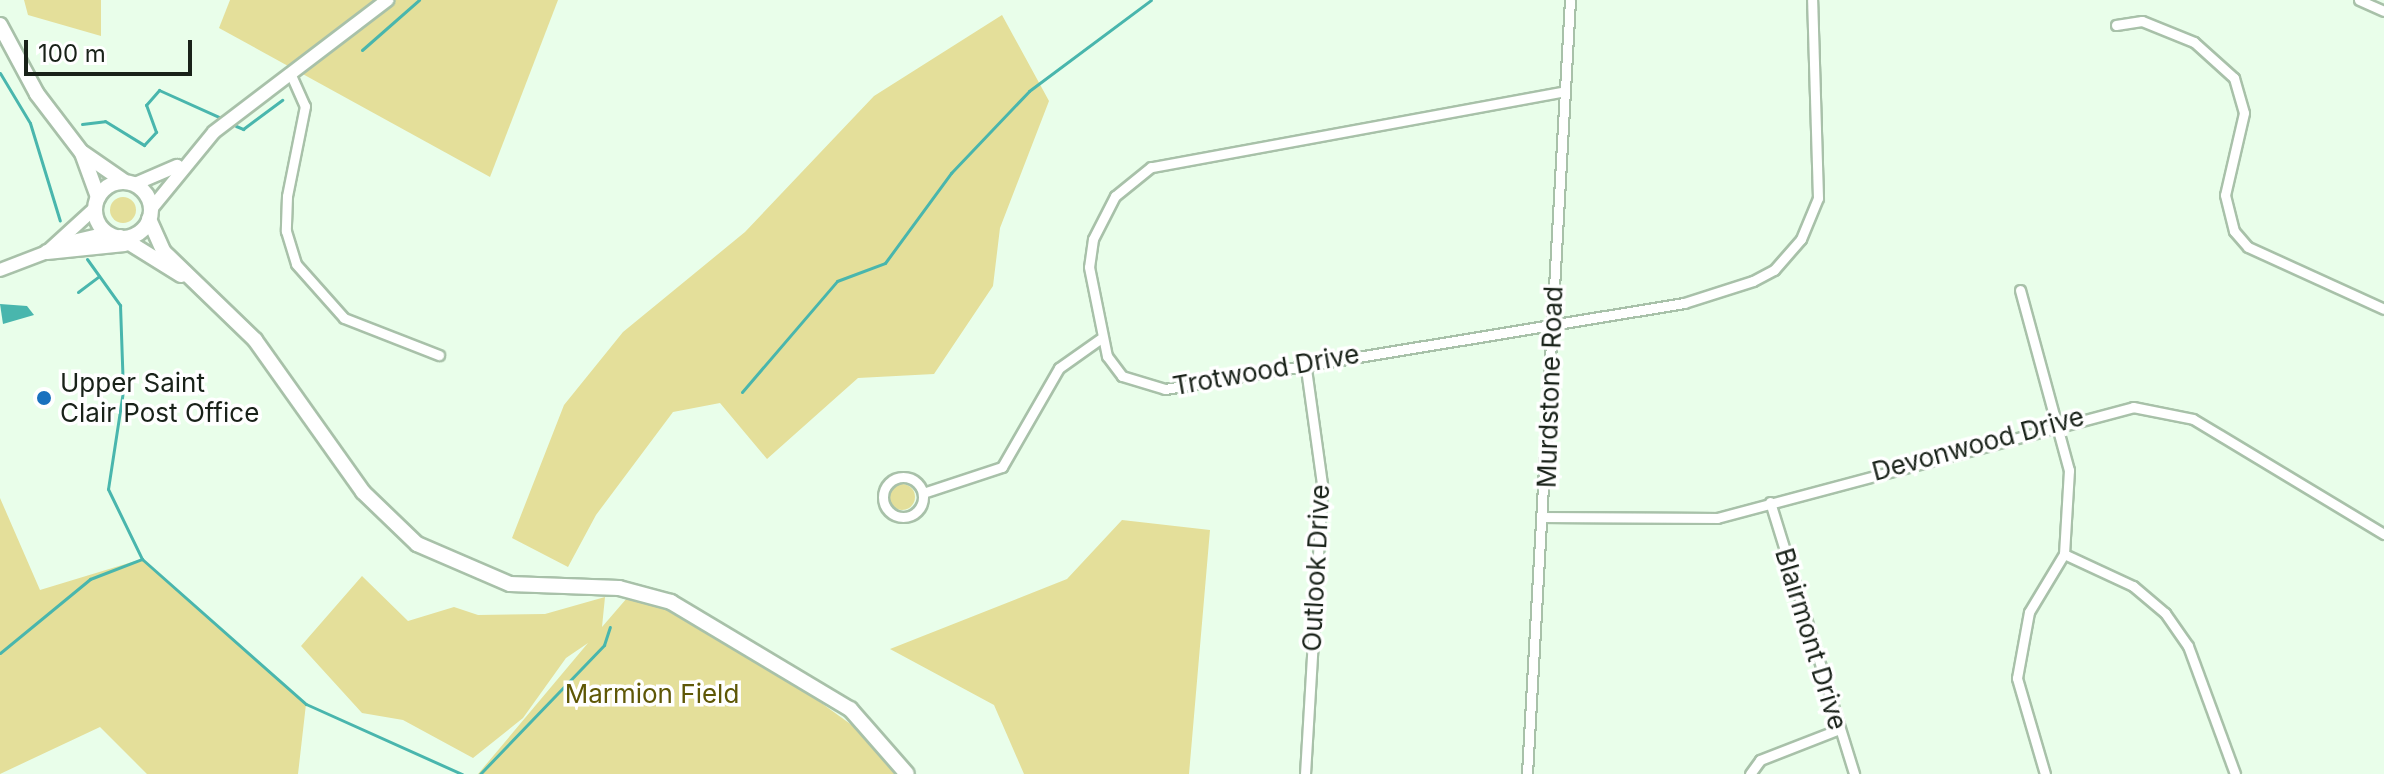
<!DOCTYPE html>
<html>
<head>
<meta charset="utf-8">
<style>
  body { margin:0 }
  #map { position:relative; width:2384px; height:774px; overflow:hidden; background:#e9feea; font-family:Inter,sans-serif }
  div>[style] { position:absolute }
  .green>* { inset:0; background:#e4df9a }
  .round { border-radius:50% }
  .water>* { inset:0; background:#49b6ad }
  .stream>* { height:3px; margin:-1.5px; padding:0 1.5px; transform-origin:1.5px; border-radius:1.5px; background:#49b6ad }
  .roads { filter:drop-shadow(2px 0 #a8c1a9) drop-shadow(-2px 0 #a8c1a9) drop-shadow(0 2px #a8c1a9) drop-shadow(0 -2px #a8c1a9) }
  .minor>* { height:9px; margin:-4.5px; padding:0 4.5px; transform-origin:4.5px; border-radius:4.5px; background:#fff }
  .minor>.ring { margin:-4.5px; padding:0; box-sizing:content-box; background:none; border:9px solid #fff; border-radius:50% }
  .tertiary>* { height:12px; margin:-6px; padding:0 6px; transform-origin:6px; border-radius:6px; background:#fff }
  .secondary>* { height:14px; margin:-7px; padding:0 7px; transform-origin:7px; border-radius:7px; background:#fff }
  .secondary>.ring { margin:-7px; padding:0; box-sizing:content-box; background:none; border:14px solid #fff; border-radius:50% }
  .dots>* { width:22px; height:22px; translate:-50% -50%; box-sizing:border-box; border:4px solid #fff; border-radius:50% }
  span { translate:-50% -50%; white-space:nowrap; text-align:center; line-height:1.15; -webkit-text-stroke:7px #fff; paint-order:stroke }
  .street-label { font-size:26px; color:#192219 }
  .poi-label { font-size:26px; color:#192219 }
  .left { translate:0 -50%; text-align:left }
  .park-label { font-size:26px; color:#5e5706 }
  .scale { position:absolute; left:24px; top:40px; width:168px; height:36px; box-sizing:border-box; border:4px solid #192219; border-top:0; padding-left:10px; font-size:24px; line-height:28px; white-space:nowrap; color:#192219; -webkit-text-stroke:6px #fff; paint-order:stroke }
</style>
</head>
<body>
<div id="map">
  <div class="green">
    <i style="clip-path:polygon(24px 0,101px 0,101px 36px,28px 15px)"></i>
    <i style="clip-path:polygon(230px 0,558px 0,490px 177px,219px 28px)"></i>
    <i style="clip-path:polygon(1002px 15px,1049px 101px,1000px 228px,993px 286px,934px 374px,858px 378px,767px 459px,720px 403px,673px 412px,596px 515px,568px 567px,512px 538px,564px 405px,623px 332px,745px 232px,874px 96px)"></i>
    <i class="round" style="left:110px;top:197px;width:26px;height:26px"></i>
    <i class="round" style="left:889px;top:484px;width:26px;height:26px"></i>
    <i style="clip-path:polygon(0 498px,40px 590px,142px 559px,306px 704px,298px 774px,147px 774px,100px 727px,0 774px)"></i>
    <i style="clip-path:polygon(1122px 520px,1210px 530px,1189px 774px,1024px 774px,994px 705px,890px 649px,1067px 579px)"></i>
    <i style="clip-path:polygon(362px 576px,408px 621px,454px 607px,478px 615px,545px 614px,605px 597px,602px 627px,627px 598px,663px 608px,813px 697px,878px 744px,896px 774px,478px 774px,588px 643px,566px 658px,523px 718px,473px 758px,403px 720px,362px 713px,301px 646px)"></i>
  </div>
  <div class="water">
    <i style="clip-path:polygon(0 304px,27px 306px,34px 315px,3px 324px)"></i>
  </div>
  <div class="stream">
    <i style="left:362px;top:50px;width:76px;rotate:-41.3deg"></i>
    <i style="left:0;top:73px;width:58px;rotate:59deg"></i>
    <i style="left:30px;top:123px;width:102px;rotate:73deg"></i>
    <i style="left:82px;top:124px;width:23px;rotate:-7deg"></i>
    <i style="left:105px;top:121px;width:46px;rotate:31.6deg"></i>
    <i style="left:144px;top:145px;width:18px;rotate:-47deg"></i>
    <i style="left:156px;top:132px;width:29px;rotate:-110deg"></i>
    <i style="left:146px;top:105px;width:20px;rotate:-49deg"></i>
    <i style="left:159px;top:90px;width:66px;rotate:24.2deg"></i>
    <i style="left:236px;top:126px;width:8px;rotate:23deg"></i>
    <i style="left:243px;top:129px;width:49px;rotate:-36.6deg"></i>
    <i style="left:87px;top:259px;width:57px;rotate:54.3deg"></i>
    <i style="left:120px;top:305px;width:86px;rotate:88deg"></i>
    <i style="left:123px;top:391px;width:99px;rotate:98.7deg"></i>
    <i style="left:108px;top:489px;width:78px;rotate:64.1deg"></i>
    <i style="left:142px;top:559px;width:219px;rotate:41.5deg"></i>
    <i style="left:306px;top:704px;width:171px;rotate:24.2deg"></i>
    <i style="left:78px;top:292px;width:26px;rotate:-37deg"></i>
    <i style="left:742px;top:392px;width:146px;rotate:-49.4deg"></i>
    <i style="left:837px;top:281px;width:51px;rotate:-20.6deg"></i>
    <i style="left:885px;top:263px;width:112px;rotate:-53.7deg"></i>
    <i style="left:951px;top:173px;width:113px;rotate:-46.4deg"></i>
    <i style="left:1029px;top:91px;width:152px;rotate:-36.7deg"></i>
    <i style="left:0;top:653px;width:117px;rotate:-39.4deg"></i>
    <i style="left:90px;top:579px;width:56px;rotate:-21deg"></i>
    <i style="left:480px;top:774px;width:179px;rotate:-46.1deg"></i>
    <i style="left:604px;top:645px;width:19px;rotate:-72deg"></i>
  </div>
  <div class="roads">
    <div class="minor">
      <i style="left:2359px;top:0;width:27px;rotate:24deg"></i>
      <i style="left:2116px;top:25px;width:26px;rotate:-9deg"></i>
      <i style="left:2142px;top:21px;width:56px;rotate:22deg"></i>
      <i style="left:2194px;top:42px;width:54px;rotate:42deg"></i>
      <i style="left:2234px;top:78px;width:36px;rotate:74deg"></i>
      <i style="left:2244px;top:113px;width:84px;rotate:103deg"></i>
      <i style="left:2225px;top:195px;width:37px;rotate:76deg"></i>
      <i style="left:2234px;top:231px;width:21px;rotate:49deg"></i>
      <i style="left:2248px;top:247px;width:149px;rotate:24.5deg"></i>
      <i style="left:291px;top:75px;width:34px;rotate:66deg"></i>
      <i style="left:305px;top:106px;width:92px;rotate:101.3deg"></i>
      <i style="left:287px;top:196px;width:35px;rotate:92deg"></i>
      <i style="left:286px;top:231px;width:34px;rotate:73deg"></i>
      <i style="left:296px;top:264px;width:72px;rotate:48.4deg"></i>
      <i style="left:344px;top:318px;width:102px;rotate:21.3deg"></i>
      <i style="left:1561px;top:92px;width:417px;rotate:169.6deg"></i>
      <i style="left:1151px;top:167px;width:46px;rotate:141.1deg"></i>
      <i style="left:1115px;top:196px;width:48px;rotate:117.1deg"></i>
      <i style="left:1093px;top:239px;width:28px;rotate:98deg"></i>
      <i style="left:1089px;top:267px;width:91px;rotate:78.6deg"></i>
      <i style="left:1107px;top:356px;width:25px;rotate:53deg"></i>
      <i style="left:1122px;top:376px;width:45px;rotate:16.8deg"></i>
      <i style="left:1165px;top:389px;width:526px;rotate:-9.41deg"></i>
      <i style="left:1684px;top:303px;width:72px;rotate:-17.7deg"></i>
      <i style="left:1753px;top:281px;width:24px;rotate:-28deg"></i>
      <i style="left:1774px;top:270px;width:41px;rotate:-48.9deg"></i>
      <i style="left:1801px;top:239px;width:44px;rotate:-67.5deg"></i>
      <i style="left:1818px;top:198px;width:198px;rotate:-91.7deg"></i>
      <i style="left:2020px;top:290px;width:187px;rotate:74.8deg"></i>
      <i style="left:2069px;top:470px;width:84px;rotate:93.4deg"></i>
      <i class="ring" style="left:883px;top:477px;width:31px;height:31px"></i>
      <i style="left:923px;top:493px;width:83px;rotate:-18.2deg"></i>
      <i style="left:1002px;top:467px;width:114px;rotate:-60.1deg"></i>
      <i style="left:1059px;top:368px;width:50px;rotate:-35.3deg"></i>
      <i style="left:1770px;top:502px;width:285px;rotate:72.8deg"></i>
      <i style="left:1544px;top:517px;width:173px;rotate:0.3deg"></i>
      <i style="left:1717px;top:518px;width:431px;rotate:-14.9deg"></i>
      <i style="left:2133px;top:407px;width:61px;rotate:11.3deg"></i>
      <i style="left:2193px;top:419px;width:223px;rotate:31.1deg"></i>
      <i style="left:1305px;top:774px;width:290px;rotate:-86.6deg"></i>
      <i style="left:1322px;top:484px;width:123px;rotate:-97.9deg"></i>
      <i style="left:1527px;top:774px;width:775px;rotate:-86.82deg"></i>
      <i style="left:1750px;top:774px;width:17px;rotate:-54deg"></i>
      <i style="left:1760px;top:760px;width:83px;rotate:-21.3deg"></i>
      <i style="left:2045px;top:774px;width:100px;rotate:-106.3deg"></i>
      <i style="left:2017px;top:678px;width:67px;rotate:-79.7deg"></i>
      <i style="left:2029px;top:612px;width:68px;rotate:-58.9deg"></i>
      <i style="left:2064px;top:554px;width:76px;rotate:24.9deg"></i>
      <i style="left:2133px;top:586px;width:42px;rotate:40.2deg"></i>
      <i style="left:2165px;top:613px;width:40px;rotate:55.1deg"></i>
      <i style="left:2188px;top:646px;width:136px;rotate:69.8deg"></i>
    </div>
    <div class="tertiary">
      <i style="left:135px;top:184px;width:46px;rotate:-23.2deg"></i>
      <i style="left:151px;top:209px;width:99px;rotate:-50.7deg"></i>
      <i style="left:214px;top:132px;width:218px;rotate:-37.3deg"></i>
      <i style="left:64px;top:243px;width:44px;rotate:-13.1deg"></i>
      <i style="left:0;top:270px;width:50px;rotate:-21deg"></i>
      <i style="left:47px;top:252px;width:65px;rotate:-42.5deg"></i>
    </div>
    <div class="secondary">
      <i style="left:0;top:25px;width:78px;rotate:61.8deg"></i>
      <i style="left:37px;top:94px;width:74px;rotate:52.7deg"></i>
      <i style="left:82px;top:153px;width:47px;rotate:70deg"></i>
      <i style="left:83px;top:153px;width:51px;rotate:34.6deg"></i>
      <i class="ring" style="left:95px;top:182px;width:42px;height:42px"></i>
      <i style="left:149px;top:219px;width:36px;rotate:66deg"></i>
      <i style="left:164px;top:252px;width:127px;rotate:44deg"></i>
      <i style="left:255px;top:340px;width:186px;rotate:54.6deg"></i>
      <i style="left:363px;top:492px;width:75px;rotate:43.9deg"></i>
      <i style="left:417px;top:544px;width:101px;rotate:23.3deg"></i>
      <i style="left:510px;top:584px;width:109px;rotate:2.1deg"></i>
      <i style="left:619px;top:588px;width:54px;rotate:15.1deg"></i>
      <i style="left:671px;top:602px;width:209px;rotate:30.9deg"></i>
      <i style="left:850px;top:709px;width:86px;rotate:48.8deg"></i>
      <i style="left:120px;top:237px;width:72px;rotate:31.9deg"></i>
      <i style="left:47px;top:252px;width:78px;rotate:-5.9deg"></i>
    </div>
  </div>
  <div class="dots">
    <i style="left:44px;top:398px;background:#1971be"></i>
  </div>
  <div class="street-label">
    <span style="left:1266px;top:370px;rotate:-10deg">Trotwood Drive</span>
    <span style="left:1550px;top:387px;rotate:-88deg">Murdstone Road</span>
    <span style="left:1978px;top:444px;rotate:-15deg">Devonwood Drive</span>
    <span style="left:1316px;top:568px;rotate:-87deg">Outlook Drive</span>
    <span style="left:1811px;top:639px;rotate:73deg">Blairmont Drive</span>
  </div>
  <div class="poi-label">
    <span class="left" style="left:60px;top:398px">Upper Saint<br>Clair Post Office</span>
  </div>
  <div class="park-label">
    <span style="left:652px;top:694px">Marmion Field</span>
  </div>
  <div class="scale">100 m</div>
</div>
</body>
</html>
